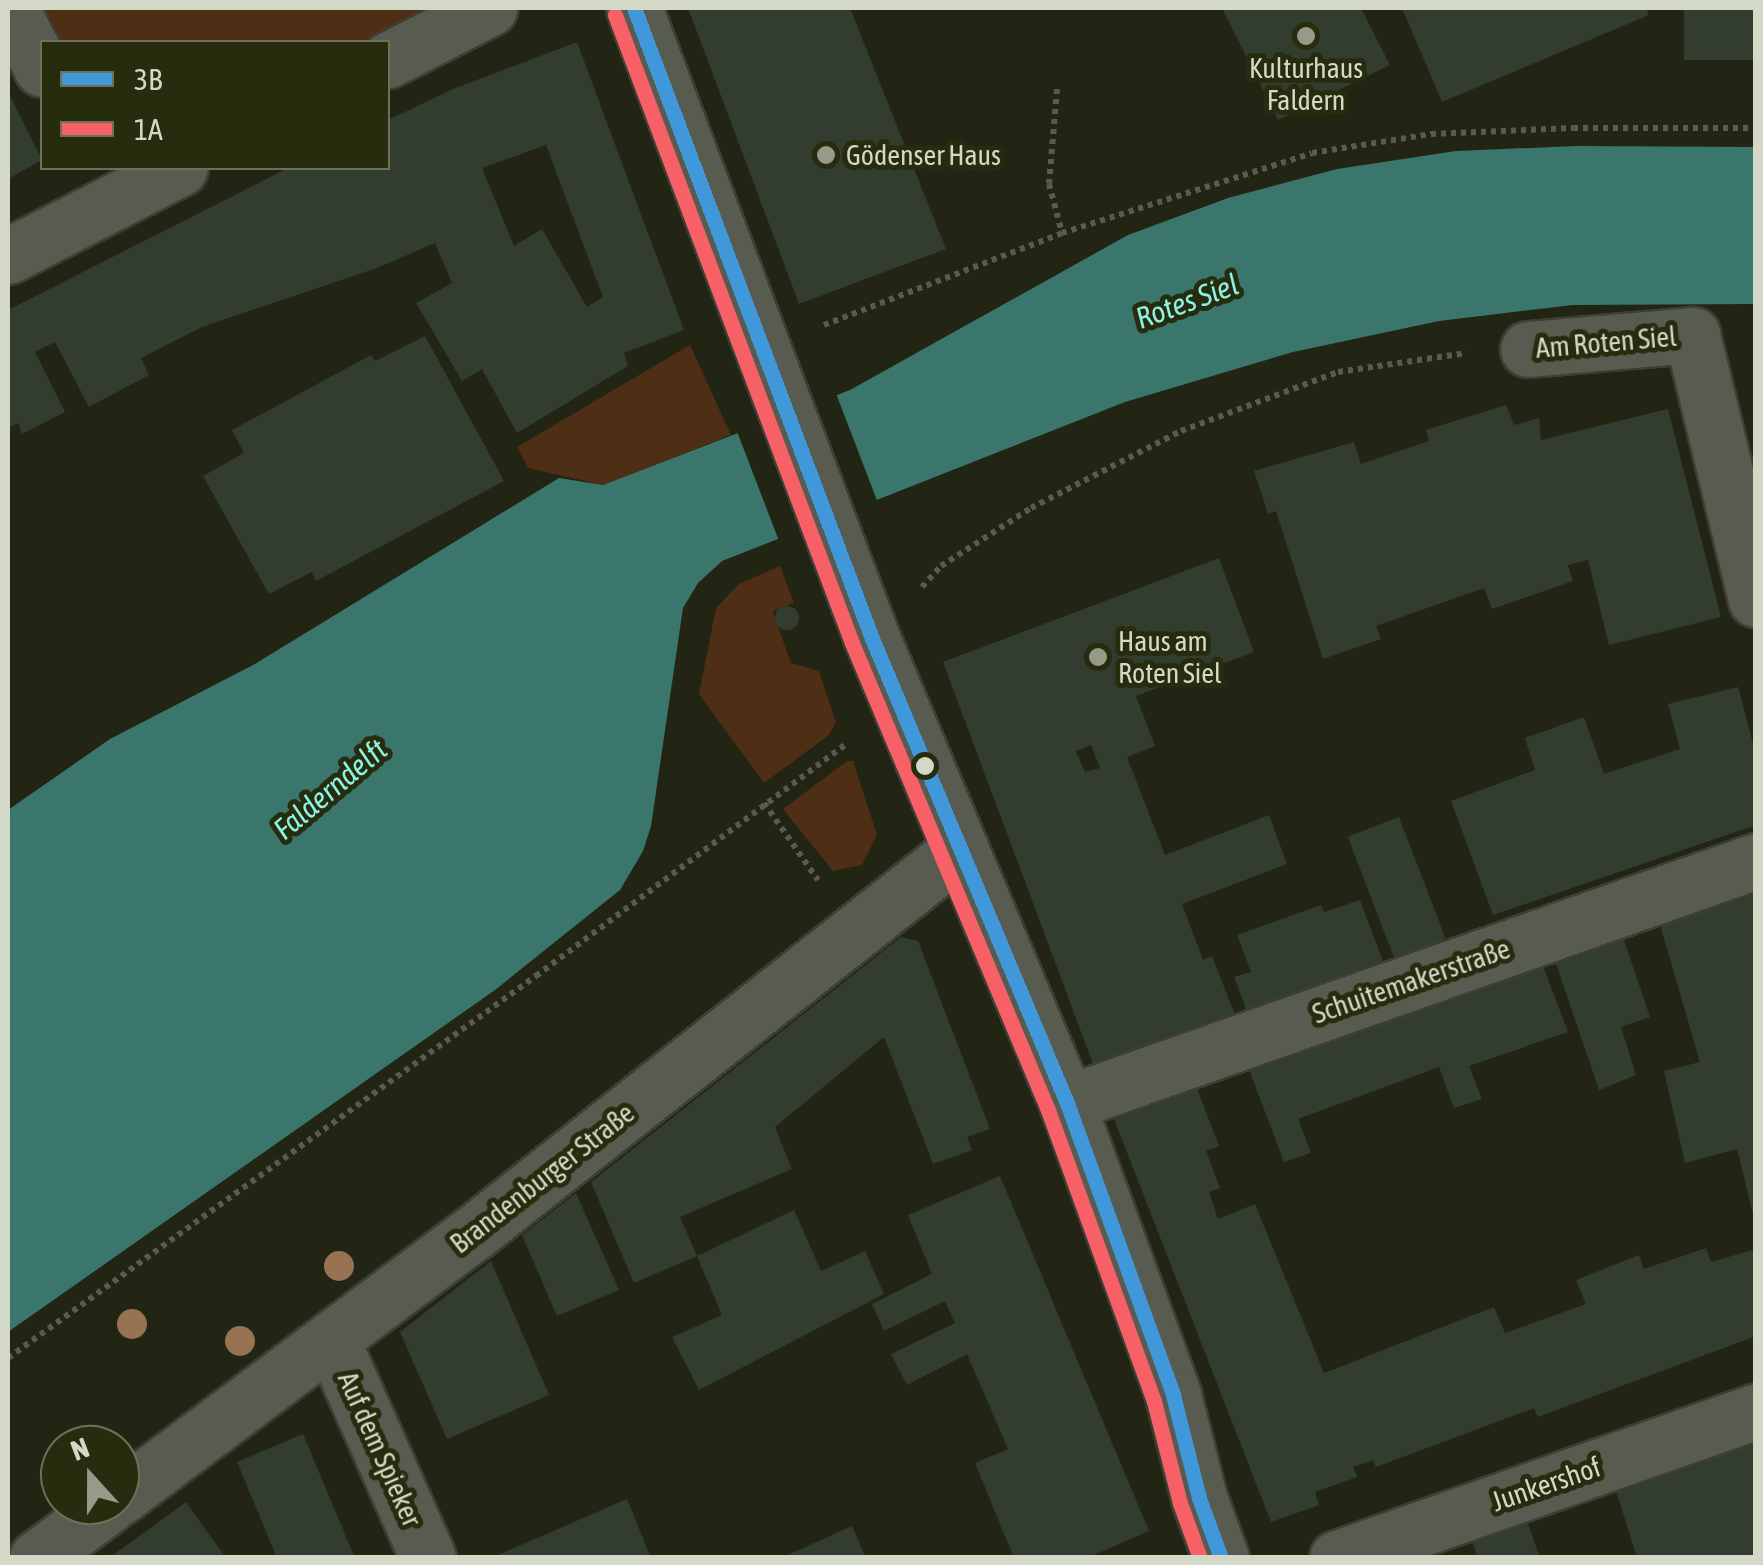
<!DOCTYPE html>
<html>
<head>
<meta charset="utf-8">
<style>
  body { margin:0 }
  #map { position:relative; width:1763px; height:1565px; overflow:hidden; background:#222514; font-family:"Asap Condensed",sans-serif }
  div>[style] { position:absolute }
  .green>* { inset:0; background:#4e2f15 }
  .water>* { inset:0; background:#3a766b }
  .pier>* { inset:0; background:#222514; transform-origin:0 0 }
  .building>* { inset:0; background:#323c2f; transform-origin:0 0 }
  .round { border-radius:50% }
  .path>* { height:6px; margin-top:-3px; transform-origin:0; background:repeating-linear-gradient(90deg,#595b50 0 5px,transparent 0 10px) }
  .roads { filter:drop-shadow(2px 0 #3c3f31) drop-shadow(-2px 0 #3c3f31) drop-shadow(0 2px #3c3f31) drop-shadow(0 -2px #3c3f31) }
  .minor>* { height:55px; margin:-27.5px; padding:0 27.5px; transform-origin:27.5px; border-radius:27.5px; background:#585b4f }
  .bus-1>* { height:15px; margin:-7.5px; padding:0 7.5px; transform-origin:7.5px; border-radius:7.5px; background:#4098da }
  .bus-2>* { height:15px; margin:-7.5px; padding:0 7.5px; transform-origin:7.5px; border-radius:7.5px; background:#f86067 }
  .trees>* { width:30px; height:30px; margin:-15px; border-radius:50%; background:#977353 }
  .dots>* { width:28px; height:28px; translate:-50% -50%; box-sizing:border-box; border:5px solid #262c0d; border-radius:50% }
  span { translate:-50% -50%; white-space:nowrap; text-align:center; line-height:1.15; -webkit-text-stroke:10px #262c0d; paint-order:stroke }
  .poi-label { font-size:28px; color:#d4d9c7 }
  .left { translate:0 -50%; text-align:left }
  .street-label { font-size:28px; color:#d4d9c7 }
  .water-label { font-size:30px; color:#8cf2e3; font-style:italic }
  .frame { position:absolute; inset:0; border:10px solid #d4d9c7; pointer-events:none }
  .legend { position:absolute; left:40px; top:40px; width:350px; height:130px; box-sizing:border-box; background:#262c0d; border:2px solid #6c7157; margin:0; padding:12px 18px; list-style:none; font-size:30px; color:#d4d9c7 }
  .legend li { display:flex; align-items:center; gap:20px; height:50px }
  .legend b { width:50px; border:2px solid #6c7157 }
  .north { position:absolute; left:40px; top:1425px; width:100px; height:100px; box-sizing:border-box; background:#262c0d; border:2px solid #6c7157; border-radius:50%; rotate:339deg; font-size:28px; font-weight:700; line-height:40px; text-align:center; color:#d4d9c7 }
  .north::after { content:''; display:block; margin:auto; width:35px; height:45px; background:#969a88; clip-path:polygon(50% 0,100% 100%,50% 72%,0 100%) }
</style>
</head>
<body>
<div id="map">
  <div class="green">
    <i style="clip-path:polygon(11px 8px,489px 8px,388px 42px,42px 42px)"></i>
    <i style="clip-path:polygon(690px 345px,731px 435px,603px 485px,528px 468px,517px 447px)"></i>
    <i style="clip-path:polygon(780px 566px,794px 603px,773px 611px,775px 618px,791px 663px,819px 671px,836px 722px,829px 735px,764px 783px,699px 694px,716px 608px,739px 584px)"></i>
    <i style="clip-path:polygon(847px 761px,853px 761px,877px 835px,862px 865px,833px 871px,783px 809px)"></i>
  </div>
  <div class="water">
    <i style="clip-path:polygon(1576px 146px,1755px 147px,1755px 304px,1573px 305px,1439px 321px,1293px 352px,1125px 402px,722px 561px,698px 583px,683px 608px,651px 826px,643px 851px,620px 890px,495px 990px,8px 1332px,8px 810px,110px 739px,253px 665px,559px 478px,603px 485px,850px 390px,1128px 235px,1228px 198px,1337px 169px,1456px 151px)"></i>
  </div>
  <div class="pier">
    <i style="left:835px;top:391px;width:120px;height:106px;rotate:69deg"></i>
  </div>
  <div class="building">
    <i style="clip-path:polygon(688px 8px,850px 8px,946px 249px,799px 304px)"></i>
    <i style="clip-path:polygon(1222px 8px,1361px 8px,1390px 65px,1278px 120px)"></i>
    <i style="clip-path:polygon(1402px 8px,1646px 8px,1649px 15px,1442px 102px)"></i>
    <i style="left:1684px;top:8px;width:72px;height:52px"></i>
    <i style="clip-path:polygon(evenodd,577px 42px,684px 330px,624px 353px,628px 366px,517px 433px,482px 369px,462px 381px,416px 303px,452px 283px,435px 243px,377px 268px,202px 327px,141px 358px,149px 375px,89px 407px,55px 342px,35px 352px,65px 412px,22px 434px,18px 423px,8px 428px,8px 310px,288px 168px,388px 168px,388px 120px,453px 89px,577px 42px,546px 145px,603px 297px,587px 307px,542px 229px,514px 246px,482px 168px,546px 145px)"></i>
    <i style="clip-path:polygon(8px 92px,42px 160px,8px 179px)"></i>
    <i style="clip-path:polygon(425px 336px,504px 481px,316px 581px,312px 572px,269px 594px,203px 476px,244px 453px,232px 430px,371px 355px,375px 361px)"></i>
    <i style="clip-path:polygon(1506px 405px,1514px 425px,1539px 418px,1541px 440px,1668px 409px,1721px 617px,1609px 645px,1588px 560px,1568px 565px,1573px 581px,1492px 609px,1484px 588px,1376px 626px,1381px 639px,1323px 659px,1276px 511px,1268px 514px,1254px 471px,1354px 442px,1361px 464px,1429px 441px,1426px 430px)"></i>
    <i style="clip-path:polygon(evenodd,1219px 558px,1254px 652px,1136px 696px,1155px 746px,1127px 757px,1165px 855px,1269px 815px,1287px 864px,1182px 904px,1203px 960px,1212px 956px,1237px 1020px,1096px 1072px,943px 662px,1219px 558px,1091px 745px,1100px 768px,1085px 772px,1076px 751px,1091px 745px)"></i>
    <i class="round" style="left:775px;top:606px;width:24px;height:24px"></i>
    <i style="clip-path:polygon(1738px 687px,1756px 755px,1756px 825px,1493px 915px,1451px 801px,1535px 770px,1525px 738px,1584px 717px,1604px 774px,1680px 749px,1668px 704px)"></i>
    <i style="left:1399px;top:817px;width:133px;height:55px;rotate:69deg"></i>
    <i style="clip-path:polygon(1756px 892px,1756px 1218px,1754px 1218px,1737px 1149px,1685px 1163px,1664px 1071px,1700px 1062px,1658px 918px)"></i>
    <i style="clip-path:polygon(1360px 900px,1384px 964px,1248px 1014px,1234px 977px,1251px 972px,1237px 935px,1321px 905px,1324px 912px)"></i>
    <i style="clip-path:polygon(1619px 925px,1650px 1017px,1621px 1027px,1636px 1075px,1599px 1090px,1551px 949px)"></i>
    <i style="clip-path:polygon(901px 937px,918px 941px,990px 1129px,967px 1137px,972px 1150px,933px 1164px,884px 1037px,775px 1127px,792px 1169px,680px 1217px,697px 1256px,634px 1283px,591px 1182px)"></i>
    <i style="clip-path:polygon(1537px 950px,1568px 1032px,1469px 1066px,1482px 1099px,1454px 1108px,1439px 1067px,1298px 1119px,1311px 1153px,1284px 1162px,1245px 1059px)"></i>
    <i style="clip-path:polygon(1195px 1083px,1219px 1146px,1206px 1151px,1220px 1188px,1209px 1192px,1218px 1219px,1255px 1204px,1324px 1373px,1494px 1307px,1505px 1333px,1586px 1304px,1576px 1280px,1639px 1255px,1644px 1269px,1706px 1248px,1711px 1262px,1756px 1249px,1756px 1336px,1538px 1417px,1534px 1408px,1376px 1467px,1373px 1460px,1353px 1467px,1357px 1477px,1315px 1492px,1319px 1505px,1271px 1522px,1112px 1114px)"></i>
    <i style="clip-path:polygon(1000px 1176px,1149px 1531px,1087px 1558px,1014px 1558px,975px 1463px,1008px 1449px,967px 1354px,907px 1385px,891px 1354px,955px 1323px,945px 1301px,884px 1331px,872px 1304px,932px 1274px,908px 1215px)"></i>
    <i style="clip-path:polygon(576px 1193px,619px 1290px,557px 1316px,522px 1235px)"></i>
    <i style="clip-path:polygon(794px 1210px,821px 1271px,865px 1251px,884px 1294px,699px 1390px,672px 1337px,722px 1315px,697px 1256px)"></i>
    <i style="clip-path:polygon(491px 1261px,549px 1395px,447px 1439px,400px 1332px)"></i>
    <i style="clip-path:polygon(303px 1434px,355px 1558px,277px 1558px,237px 1462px)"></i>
    <i style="clip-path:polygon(1756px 1437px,1756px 1558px,1637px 1558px,1614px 1484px)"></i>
    <i style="clip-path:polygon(627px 1499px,651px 1558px,491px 1558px)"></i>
    <i style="clip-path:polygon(186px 1502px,226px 1558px,109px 1558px)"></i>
    <i style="clip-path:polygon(1527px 1521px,1540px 1558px,1478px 1558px,1471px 1539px)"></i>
    <i style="clip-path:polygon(852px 1526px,866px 1558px,781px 1558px)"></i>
  </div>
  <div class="path">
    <i style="left:1057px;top:89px;width:95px;rotate:94.8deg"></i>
    <i style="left:1049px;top:184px;width:51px;rotate:75.1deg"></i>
    <i style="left:824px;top:325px;width:255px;rotate:-21.1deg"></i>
    <i style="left:1062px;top:233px;width:262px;rotate:-17.7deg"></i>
    <i style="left:1312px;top:153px;width:121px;rotate:-9.1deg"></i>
    <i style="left:1431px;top:134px;width:142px;rotate:-2.4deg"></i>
    <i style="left:1573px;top:128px;width:183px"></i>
    <i style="left:922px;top:587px;width:28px;rotate:-48deg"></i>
    <i style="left:941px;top:566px;width:107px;rotate:-32.8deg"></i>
    <i style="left:1031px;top:508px;width:169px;rotate:-27.2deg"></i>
    <i style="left:1181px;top:431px;width:168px;rotate:-20.6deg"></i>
    <i style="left:1338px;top:372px;width:130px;rotate:-8.4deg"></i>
    <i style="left:764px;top:803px;width:94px;rotate:55deg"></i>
    <i style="left:8px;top:1358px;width:652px;rotate:-35.89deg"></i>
    <i style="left:536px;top:976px;width:389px;rotate:-36.8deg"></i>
  </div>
  <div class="roads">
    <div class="minor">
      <i style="left:11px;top:8px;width:68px;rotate:63.1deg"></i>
      <i style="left:634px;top:8px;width:671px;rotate:69.32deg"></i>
      <i style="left:871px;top:636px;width:506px;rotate:67.23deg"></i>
      <i style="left:1067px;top:1103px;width:311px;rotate:70deg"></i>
      <i style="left:1173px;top:1395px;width:106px;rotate:75.8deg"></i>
      <i style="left:1199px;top:1498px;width:64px;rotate:69.9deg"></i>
      <i style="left:388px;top:60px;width:114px;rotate:-27.2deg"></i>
      <i style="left:8px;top:256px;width:193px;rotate:-27.1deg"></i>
      <i style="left:1528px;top:349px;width:165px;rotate:-4.9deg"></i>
      <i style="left:1692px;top:335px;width:272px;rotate:76.4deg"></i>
      <i style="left:1067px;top:1103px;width:730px;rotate:-19.35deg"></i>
      <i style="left:332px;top:1341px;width:237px;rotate:66.1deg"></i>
      <i style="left:120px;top:1497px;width:439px;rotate:-36.8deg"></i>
      <i style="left:472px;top:1234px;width:619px;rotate:-38.24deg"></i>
      <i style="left:37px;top:1558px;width:89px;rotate:-36.4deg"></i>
      <i style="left:1337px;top:1558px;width:444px;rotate:-19.3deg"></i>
    </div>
  </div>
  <div class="bus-1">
    <i style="left:634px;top:8px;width:671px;rotate:69.32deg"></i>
    <i style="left:871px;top:636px;width:506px;rotate:67.23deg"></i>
    <i style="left:1067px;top:1103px;width:311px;rotate:70deg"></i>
    <i style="left:1173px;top:1395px;width:106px;rotate:75.8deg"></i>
    <i style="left:1199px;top:1498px;width:64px;rotate:69.9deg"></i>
  </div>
  <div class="bus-2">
    <i style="left:615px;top:15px;width:671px;rotate:69.32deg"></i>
    <i style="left:852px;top:643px;width:506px;rotate:67.23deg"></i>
    <i style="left:1048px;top:1110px;width:310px;rotate:70deg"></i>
    <i style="left:1154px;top:1401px;width:105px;rotate:75.7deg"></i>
    <i style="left:1180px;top:1503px;width:59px;rotate:70deg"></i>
  </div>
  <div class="trees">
    <i style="left:339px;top:1266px"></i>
    <i style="left:132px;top:1324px"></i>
    <i style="left:240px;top:1341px"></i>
  </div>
  <div class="dots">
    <i style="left:1306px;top:36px;background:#969a88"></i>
    <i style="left:826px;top:155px;background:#969a88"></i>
    <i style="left:1098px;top:657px;background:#969a88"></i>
    <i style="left:925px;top:766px;background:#d4d9c7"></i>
  </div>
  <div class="poi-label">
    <span style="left:1306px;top:84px">Kulturhaus<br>Faldern</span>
    <span class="left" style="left:846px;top:155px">Gödenser Haus</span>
    <span class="left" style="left:1118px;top:657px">Haus am<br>Roten Siel</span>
  </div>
  <div class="street-label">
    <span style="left:1606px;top:342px;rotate:-5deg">Am Roten Siel</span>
    <span style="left:1411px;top:981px;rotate:-19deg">Schuitemakerstraße</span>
    <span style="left:542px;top:1178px;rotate:-38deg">Brandenburger Straße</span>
    <span style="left:380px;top:1449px;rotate:66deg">Auf dem Spieker</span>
    <span style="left:1546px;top:1484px;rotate:-19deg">Junkershof</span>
  </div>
  <div class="water-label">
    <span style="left:1187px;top:301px;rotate:-20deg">Rotes Siel</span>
    <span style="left:330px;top:789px;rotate:-40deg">Falderndelft</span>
  </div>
  <div class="frame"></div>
  <ul class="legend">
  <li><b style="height:12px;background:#4098da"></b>3B</li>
  <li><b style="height:12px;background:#f86067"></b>1A</li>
  </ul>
  <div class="north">N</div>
</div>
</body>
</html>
